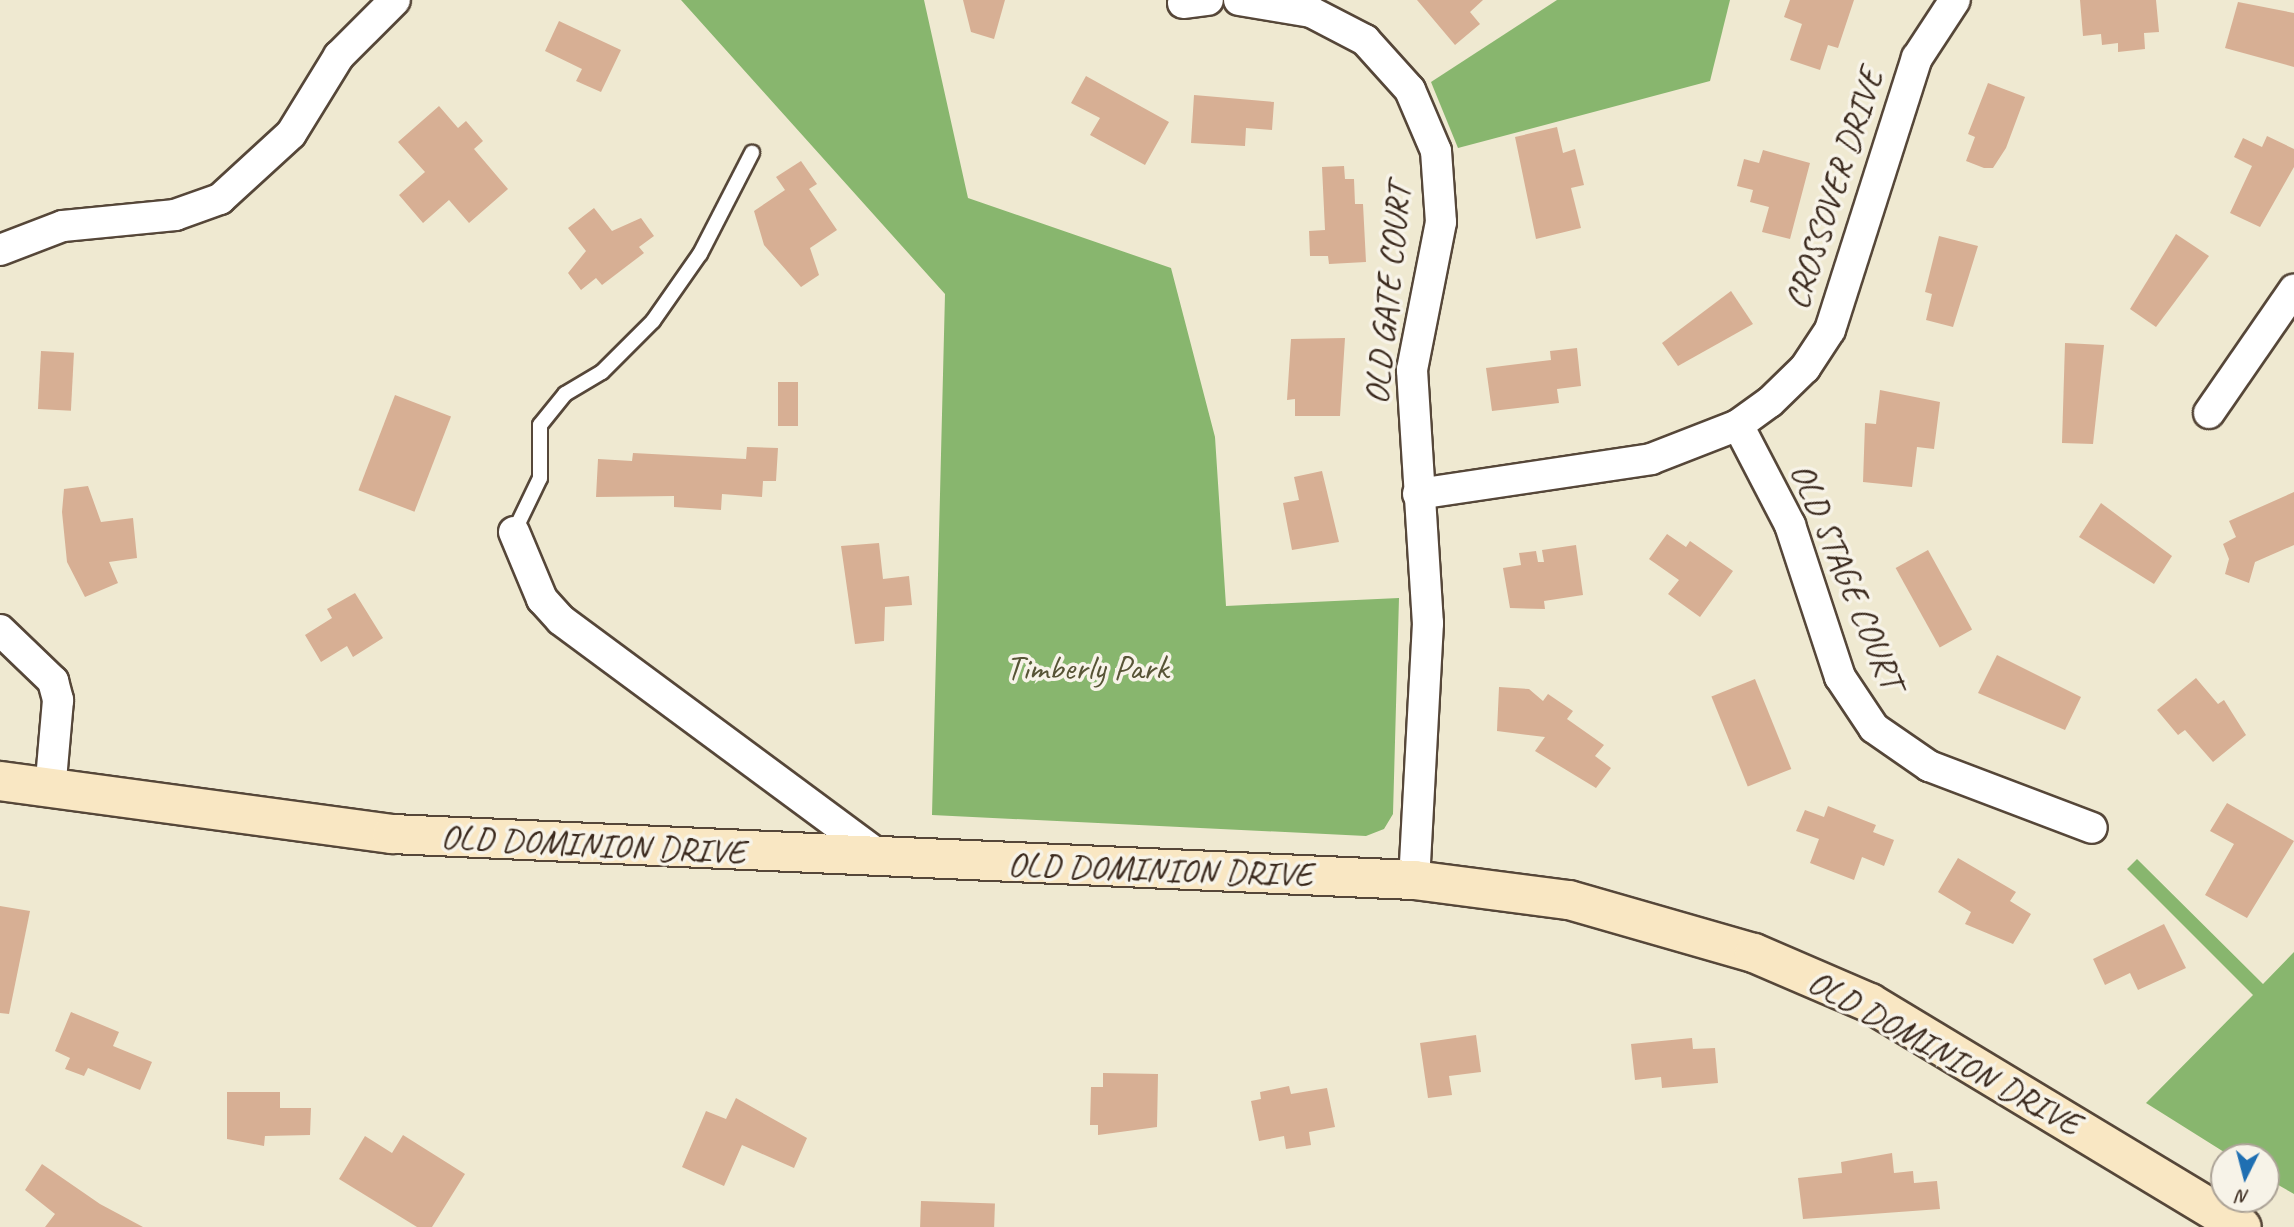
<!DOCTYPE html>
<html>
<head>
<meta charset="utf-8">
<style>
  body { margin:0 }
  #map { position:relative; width:2294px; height:1227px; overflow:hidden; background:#efe9d1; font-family:Caveat,sans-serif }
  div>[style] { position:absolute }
  .forest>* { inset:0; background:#88b66e }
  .building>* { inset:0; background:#d7af94; transform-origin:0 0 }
  .roads { filter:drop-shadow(2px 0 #564739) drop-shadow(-2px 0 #564739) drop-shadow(0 2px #564739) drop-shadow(0 -2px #564739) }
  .lane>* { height:14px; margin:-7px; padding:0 7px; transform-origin:7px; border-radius:7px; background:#fff }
  .street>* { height:30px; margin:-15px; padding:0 15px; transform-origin:15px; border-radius:15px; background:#fff }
  .secondary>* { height:38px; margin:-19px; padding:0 19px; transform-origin:19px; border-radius:19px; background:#f9e7c3 }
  span { translate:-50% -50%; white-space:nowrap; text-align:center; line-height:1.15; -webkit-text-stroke:7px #f7f3e8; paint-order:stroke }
  .street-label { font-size:35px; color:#3b2a1e }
  .park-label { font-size:35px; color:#575436 }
  .north { position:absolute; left:2210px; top:1143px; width:70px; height:70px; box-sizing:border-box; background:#f7f3e8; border:2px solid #aca397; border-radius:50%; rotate:186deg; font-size:19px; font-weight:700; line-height:28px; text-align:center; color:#3b2a1e }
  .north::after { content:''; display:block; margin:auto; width:24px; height:32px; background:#1f6fb2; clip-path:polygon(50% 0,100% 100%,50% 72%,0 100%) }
</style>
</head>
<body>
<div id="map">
  <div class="forest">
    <i style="clip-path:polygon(681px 0,924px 0,968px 198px,1171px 268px,1215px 437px,1226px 606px,1399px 598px,1393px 814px,1384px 829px,1366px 836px,932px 815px,945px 294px)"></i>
    <i style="clip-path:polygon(1557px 0,1730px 0,1710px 81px,1458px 148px,1431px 82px)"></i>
    <i style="clip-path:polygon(2137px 859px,2263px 984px,2294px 952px,2294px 1194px,2266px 1178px,2266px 1157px,2232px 1157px,2146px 1103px,2253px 995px,2127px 869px)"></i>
  </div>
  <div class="building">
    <i style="clip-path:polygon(963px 0,1005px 0,994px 39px,971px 32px)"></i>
    <i style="clip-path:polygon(1417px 0,1483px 0,1470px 12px,1480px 24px,1455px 45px)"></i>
    <i style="clip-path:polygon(1790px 0,1854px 0,1838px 48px,1828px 45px,1820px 70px,1790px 60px,1802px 24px,1784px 17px)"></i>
    <i style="clip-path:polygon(2080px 0,2156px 0,2159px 32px,2144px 33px,2145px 49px,2118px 52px,2118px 43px,2102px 45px,2101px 34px,2083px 36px)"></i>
    <i style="clip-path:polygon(2238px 2px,2294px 13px,2294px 67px,2225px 48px)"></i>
    <i style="clip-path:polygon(559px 21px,621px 50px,601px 92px,576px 81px,582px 69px,545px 51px)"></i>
    <i style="clip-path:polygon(1086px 76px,1169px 122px,1145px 165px,1090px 135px,1100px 118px,1071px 103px)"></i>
    <i style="clip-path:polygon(1988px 83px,2025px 97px,2006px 148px,1993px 168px,1984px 168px,1966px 161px,1975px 137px,1968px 134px)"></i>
    <i style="clip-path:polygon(1194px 95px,1274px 102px,1272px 130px,1246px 128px,1245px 146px,1191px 143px)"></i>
    <i style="clip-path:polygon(439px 106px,458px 128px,466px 121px,483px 141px,474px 149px,508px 189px,469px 223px,449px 200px,423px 223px,399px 195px,425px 172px,398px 142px)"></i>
    <i style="clip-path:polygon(1557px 127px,1563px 153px,1575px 149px,1584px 185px,1571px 188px,1581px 228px,1536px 239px,1515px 137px)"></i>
    <i style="clip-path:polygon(2267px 136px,2294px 149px,2294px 167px,2260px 227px,2230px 213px,2252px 166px,2234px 157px,2243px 138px,2262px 147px)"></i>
    <i style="clip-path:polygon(1763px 150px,1810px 163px,1790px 239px,1762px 232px,1769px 207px,1750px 202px,1753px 190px,1737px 186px,1744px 159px,1759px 163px)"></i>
    <i style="clip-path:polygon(801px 161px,817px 184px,809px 189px,837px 230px,810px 248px,819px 275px,801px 287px,764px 245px,754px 211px,785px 190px,776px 177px)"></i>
    <i style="clip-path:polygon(1344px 166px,1345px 179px,1354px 179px,1355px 204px,1363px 204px,1366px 262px,1329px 264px,1328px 256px,1310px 256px,1309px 231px,1325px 230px,1322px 167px)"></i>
    <i style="clip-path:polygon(594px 208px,612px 231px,641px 218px,654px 236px,639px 247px,644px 253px,602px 285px,596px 278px,581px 290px,568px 273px,586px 251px,568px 228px)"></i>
    <i style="clip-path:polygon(2176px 234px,2209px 256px,2156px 327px,2130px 309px)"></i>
    <i style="clip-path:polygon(1939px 236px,1978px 246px,1953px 327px,1926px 320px,1932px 294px,1925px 292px)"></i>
    <i style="clip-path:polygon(1731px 291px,1753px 324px,1678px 366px,1662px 343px)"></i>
    <i style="clip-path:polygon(1345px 338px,1340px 416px,1295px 416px,1295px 399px,1287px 400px,1291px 339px)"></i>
    <i style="clip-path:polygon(2065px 343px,2104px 345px,2093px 444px,2062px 443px)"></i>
    <i style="clip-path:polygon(1577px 348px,1581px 386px,1557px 389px,1559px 403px,1492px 411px,1486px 368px,1551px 360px,1550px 351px)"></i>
    <i style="left:41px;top:351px;width:33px;height:58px;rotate:3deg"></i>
    <i style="left:778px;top:382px;width:20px;height:44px"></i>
    <i style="clip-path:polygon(1880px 390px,1940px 402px,1934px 449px,1917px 447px,1912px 487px,1863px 482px,1865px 423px,1876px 424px)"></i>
    <i style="left:395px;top:395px;width:60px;height:102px;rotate:21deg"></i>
    <i style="clip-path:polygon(747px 447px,778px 448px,776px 481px,763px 481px,762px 497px,722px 494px,721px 510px,674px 507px,674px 496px,596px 497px,598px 459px,632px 461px,633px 453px,746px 459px)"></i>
    <i style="clip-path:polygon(1322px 471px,1339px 542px,1292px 550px,1283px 503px,1299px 500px,1294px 477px)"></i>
    <i style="clip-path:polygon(88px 486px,101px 522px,133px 518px,137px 558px,109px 562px,118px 583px,85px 597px,67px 562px,62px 512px,64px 489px)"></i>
    <i style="clip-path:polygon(2294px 492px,2294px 545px,2255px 562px,2249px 583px,2225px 574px,2229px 559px,2223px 544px,2236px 537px,2229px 521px)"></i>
    <i style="clip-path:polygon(2101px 503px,2172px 556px,2154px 584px,2079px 537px)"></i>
    <i style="clip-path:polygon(1667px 534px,1686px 547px,1690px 541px,1733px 571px,1700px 617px,1668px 594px,1679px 580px,1649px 559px)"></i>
    <i style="clip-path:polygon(879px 543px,883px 579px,909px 576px,912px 605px,885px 607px,884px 641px,855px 644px,841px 546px)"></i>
    <i style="clip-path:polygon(1576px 545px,1583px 595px,1544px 601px,1545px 609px,1510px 608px,1503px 568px,1521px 565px,1519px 553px,1536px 551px,1538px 562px,1544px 562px,1542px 550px)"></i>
    <i style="left:1928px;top:550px;width:91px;height:37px;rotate:61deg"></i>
    <i style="clip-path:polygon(355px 593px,383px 638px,353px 657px,347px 646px,321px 662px,305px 635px,332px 618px,327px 609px)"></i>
    <i style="clip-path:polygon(1997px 655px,2081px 697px,2065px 730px,1978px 693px)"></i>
    <i style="clip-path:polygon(2196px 678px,2218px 704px,2224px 700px,2246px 735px,2213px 762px,2185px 730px,2178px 735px,2157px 710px)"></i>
    <i style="left:1755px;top:679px;width:97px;height:47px;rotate:68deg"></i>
    <i style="clip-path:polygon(1499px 687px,1529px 689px,1543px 701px,1548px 694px,1573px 711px,1567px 719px,1604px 745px,1595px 756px,1611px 768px,1596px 788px,1535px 751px,1545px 737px,1497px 731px)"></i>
    <i style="clip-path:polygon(2227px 803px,2294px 841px,2247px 918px,2205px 895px,2234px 844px,2210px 831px)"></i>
    <i style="clip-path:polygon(1828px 806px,1876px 825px,1873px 832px,1894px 840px,1884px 866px,1862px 857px,1854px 880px,1810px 863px,1819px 839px,1796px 831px,1805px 810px,1824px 817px)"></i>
    <i style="clip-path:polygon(1958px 858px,2016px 892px,2010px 901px,2031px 914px,2013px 944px,1965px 924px,1971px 912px,1938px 892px)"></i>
    <i style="clip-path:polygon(0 906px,30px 911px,9px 1014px,0 1013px)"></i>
    <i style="clip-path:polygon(2164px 924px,2186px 968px,2138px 990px,2130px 973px,2105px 985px,2093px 959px)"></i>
    <i style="clip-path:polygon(71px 1012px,119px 1032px,113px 1046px,152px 1062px,140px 1090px,88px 1068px,84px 1076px,65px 1069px,70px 1058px,55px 1051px)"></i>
    <i style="clip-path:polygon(1476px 1035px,1481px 1072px,1449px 1076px,1452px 1095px,1428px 1098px,1420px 1043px)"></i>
    <i style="clip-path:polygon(1692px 1038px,1693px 1049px,1715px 1048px,1718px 1083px,1662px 1088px,1661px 1077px,1635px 1080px,1631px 1044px)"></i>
    <i style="clip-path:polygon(1103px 1073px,1158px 1074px,1157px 1127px,1098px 1135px,1098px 1125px,1090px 1125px,1091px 1087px,1103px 1087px)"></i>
    <i style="clip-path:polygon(1289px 1086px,1291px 1094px,1327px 1088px,1335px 1127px,1309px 1132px,1311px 1145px,1286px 1149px,1284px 1136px,1259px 1141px,1251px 1101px,1261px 1099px,1260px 1092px)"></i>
    <i style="clip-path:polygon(227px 1092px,280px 1092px,280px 1108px,311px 1108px,310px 1135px,265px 1136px,264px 1146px,227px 1139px)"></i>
    <i style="clip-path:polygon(736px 1098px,807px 1138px,794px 1168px,742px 1145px,724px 1186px,682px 1167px,706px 1111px,726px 1119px)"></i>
    <i style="clip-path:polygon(403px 1135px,465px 1174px,432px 1227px,417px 1227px,339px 1179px,365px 1136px,392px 1153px)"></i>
    <i style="clip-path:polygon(1892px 1153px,1894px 1173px,1913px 1171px,1914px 1183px,1937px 1181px,1940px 1209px,1803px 1219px,1798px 1178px,1842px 1173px,1841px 1162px)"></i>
    <i style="clip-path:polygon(42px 1164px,100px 1204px,143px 1227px,45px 1227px,55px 1214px,25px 1190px)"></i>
    <i style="left:921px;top:1201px;width:74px;height:26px;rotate:2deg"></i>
  </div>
  <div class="roads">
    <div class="lane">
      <i style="left:514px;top:532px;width:60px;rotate:-64.3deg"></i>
      <i style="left:540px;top:478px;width:53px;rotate:-90deg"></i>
      <i style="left:540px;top:425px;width:40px;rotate:-51deg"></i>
      <i style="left:565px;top:394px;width:43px;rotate:-30.7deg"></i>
      <i style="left:602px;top:372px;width:72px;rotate:-45deg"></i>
      <i style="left:653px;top:321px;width:82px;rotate:-55deg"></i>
      <i style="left:700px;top:254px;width:114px;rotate:-62.8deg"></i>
    </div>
    <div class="street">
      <i style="left:1239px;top:0;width:73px;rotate:9.5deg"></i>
      <i style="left:1311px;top:12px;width:61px;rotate:27.4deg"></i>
      <i style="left:1365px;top:40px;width:67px;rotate:48deg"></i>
      <i style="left:1410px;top:90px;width:66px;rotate:66.9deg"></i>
      <i style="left:1436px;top:151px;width:71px;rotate:86deg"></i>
      <i style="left:1441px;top:222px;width:151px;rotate:101.1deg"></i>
      <i style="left:1412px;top:370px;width:254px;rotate:86.4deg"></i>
      <i style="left:1428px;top:623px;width:257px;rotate:93.1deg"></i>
      <i style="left:1183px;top:3px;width:25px;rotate:-7deg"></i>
      <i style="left:0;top:250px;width:67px;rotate:-20.9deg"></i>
      <i style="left:63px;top:226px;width:113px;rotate:-5.6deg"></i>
      <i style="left:175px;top:215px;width:48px;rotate:-19.6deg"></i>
      <i style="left:220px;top:199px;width:96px;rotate:-42.5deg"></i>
      <i style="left:291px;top:134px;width:92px;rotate:-58.4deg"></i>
      <i style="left:339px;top:56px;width:79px;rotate:-45deg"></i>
      <i style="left:2209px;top:413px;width:150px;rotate:-55.4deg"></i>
      <i style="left:1738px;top:425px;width:113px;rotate:62.5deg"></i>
      <i style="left:1790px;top:525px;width:160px;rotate:71.8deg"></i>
      <i style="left:1840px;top:677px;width:61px;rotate:56.3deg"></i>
      <i style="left:1874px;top:728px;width:67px;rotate:34.6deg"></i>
      <i style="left:1929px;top:766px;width:174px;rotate:20.8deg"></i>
      <i style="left:1418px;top:494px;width:236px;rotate:-8.5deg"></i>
      <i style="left:1651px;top:459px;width:93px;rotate:-21.3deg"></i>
      <i style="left:1738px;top:425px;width:39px;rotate:-36deg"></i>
      <i style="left:1770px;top:402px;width:49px;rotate:-44.2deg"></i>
      <i style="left:1805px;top:368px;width:45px;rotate:-56.7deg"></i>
      <i style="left:1830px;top:330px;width:286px;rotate:-72.3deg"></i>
      <i style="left:1917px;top:58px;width:69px;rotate:-56.8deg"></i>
      <i style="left:514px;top:532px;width:73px;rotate:67.3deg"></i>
      <i style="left:542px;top:599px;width:28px;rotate:48deg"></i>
      <i style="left:561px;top:620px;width:402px;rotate:36.5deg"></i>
      <i style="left:0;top:630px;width:74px;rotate:43.9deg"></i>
      <i style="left:53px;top:681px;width:20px;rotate:75deg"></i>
      <i style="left:58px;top:700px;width:91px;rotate:95deg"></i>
    </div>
    <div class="secondary">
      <i style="left:0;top:781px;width:396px;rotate:7.7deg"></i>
      <i style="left:392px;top:834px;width:1023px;rotate:2.58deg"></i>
      <i style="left:1414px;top:880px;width:156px;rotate:7.4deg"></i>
      <i style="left:1569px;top:900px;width:192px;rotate:16deg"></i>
      <i style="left:1754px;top:953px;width:126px;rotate:23.3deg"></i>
      <i style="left:1870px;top:1003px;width:434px;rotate:31.1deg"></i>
    </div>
  </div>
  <div class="street-label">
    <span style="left:1834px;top:189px;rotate:-72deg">CROSSOVER DRIVE</span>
    <span style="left:1388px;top:294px;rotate:-84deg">OLD GATE COURT</span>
    <span style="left:1847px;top:576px;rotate:67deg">OLD STAGE COURT</span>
    <span style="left:593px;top:845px;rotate:3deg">OLD DOMINION DRIVE</span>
    <span style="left:1160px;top:870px;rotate:2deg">OLD DOMINION DRIVE</span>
    <span style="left:1944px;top:1053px;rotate:29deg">OLD DOMINION DRIVE</span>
  </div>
  <div class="park-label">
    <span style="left:1087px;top:668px">Timberly Park</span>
  </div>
  <div class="north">N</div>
</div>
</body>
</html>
